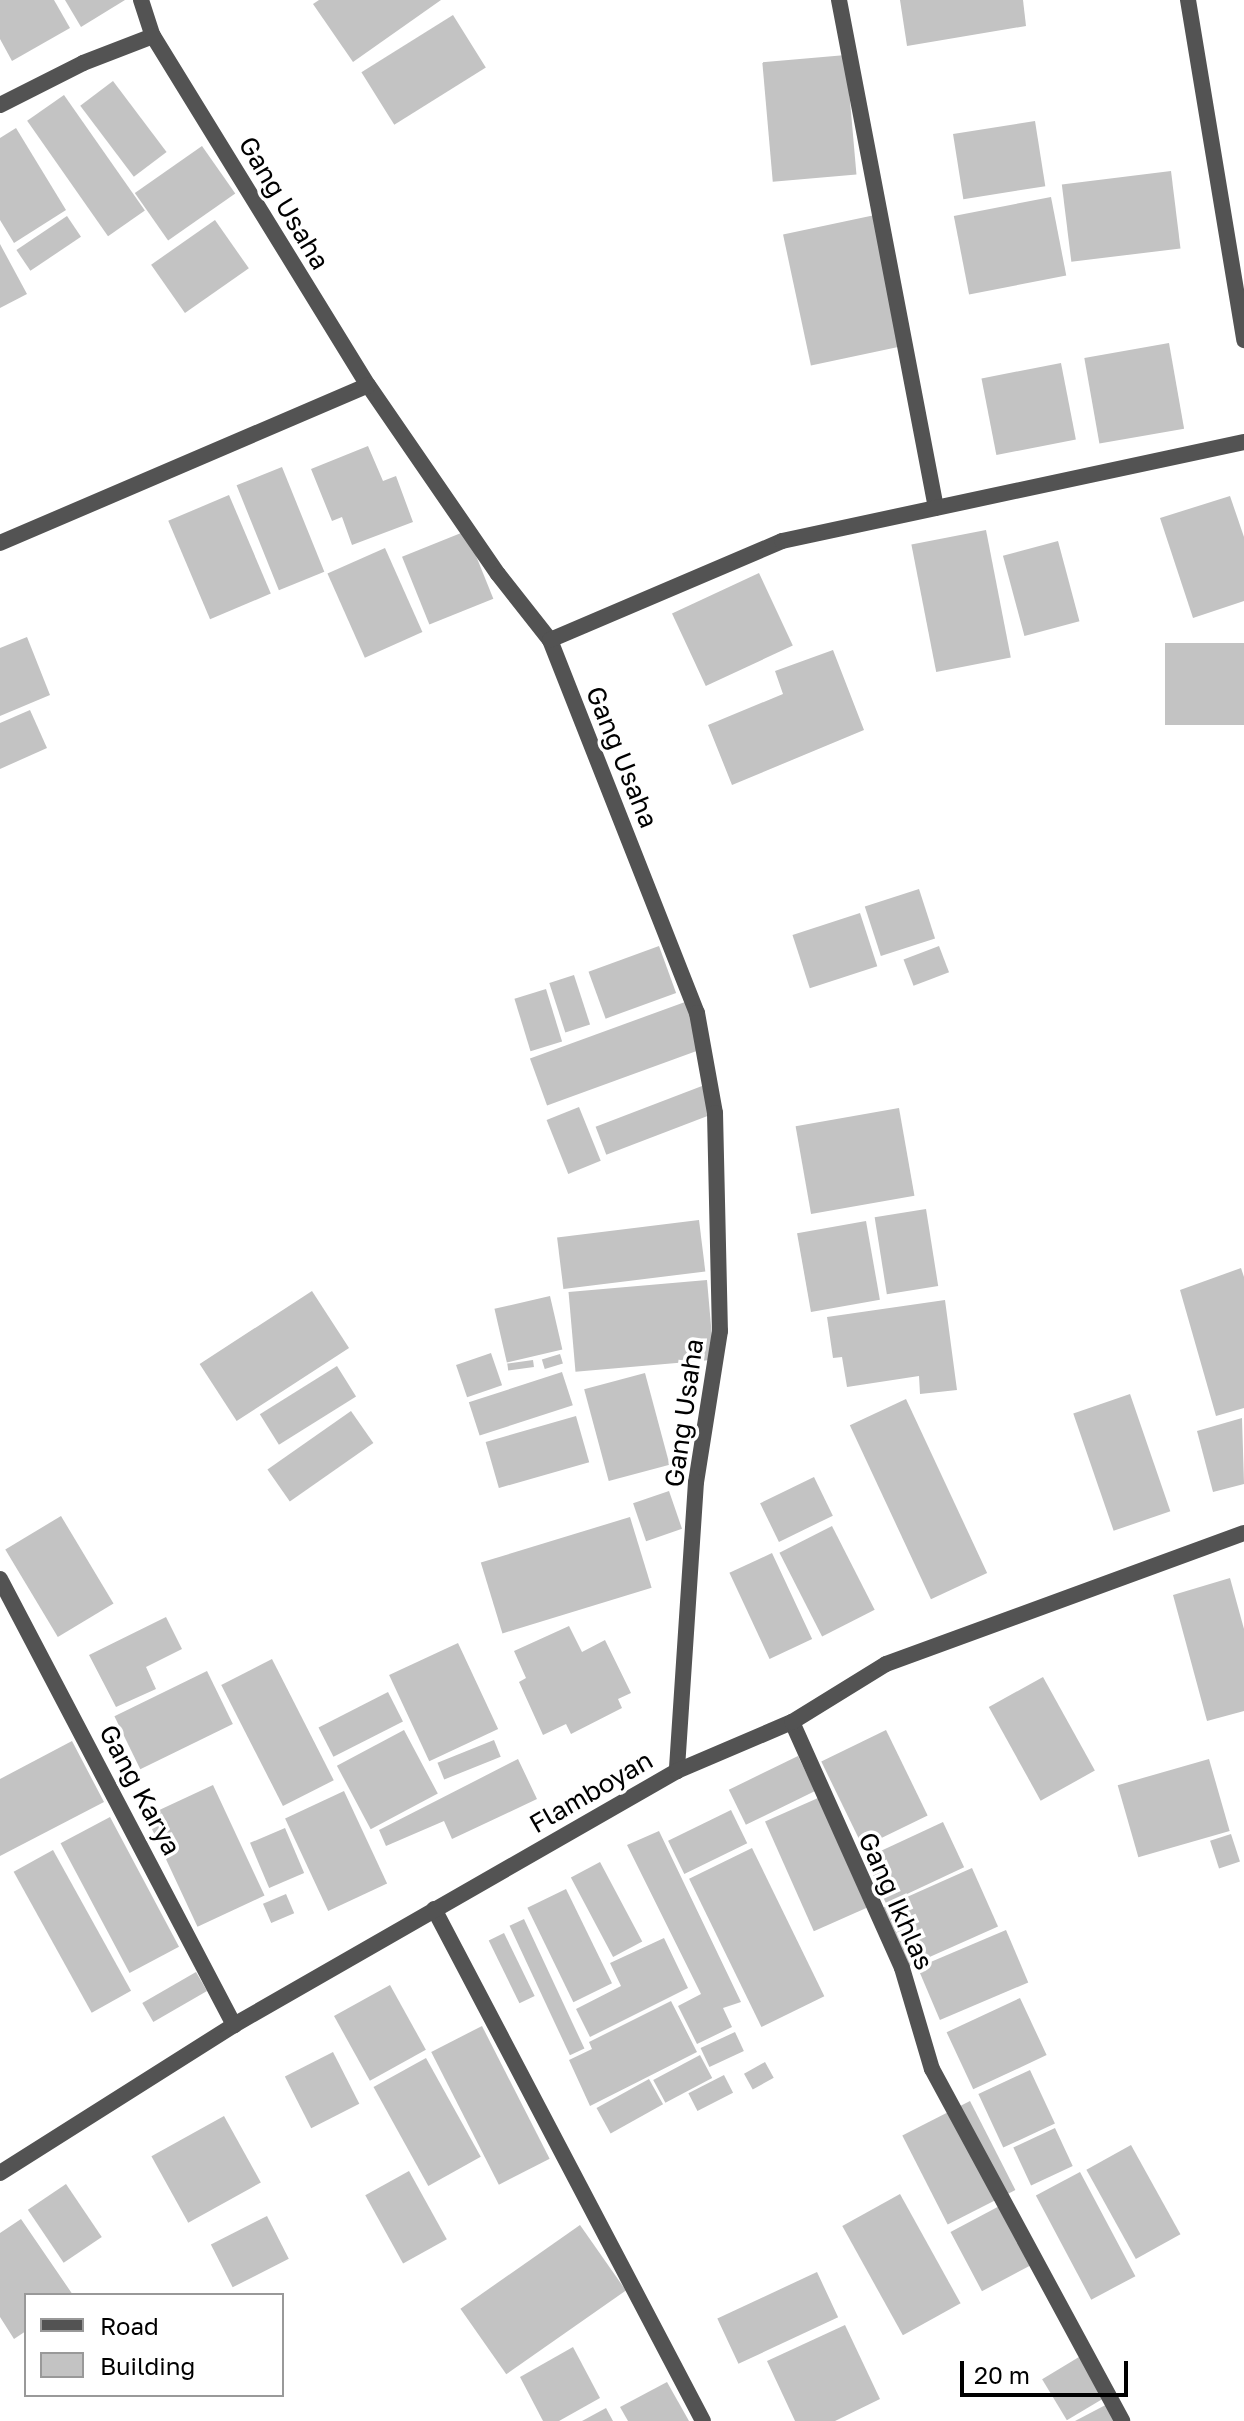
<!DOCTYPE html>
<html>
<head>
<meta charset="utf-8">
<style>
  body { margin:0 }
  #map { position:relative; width:1244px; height:2421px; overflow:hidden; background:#fff; font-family:"Golos Text",sans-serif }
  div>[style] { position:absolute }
  .building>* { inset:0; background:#c3c3c3; transform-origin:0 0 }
  .street>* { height:16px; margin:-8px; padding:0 8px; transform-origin:8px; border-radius:8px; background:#535353 }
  span { translate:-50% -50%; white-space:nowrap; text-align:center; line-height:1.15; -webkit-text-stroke:7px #fff; paint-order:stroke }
  .street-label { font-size:26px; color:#000 }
  .legend { position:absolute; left:24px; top:2293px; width:260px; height:104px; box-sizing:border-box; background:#fff; border:2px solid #999; margin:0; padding:10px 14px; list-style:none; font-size:24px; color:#000 }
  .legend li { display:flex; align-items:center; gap:16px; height:40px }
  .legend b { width:40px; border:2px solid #999 }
  .scale { position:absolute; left:960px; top:2361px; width:168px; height:36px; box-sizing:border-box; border:4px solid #000; border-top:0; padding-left:10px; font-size:24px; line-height:28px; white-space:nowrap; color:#000; -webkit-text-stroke:6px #fff; paint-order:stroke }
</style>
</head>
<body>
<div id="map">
  <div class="building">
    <i style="clip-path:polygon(0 0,54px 0,70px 28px,12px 61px,0 39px)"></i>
    <i style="clip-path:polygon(65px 0,125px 0,81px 27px)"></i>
    <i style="clip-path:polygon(319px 0,441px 0,353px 62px,313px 4px)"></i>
    <i style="clip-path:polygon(900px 0,1023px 0,1026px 26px,907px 46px)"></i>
    <i style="left:453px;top:15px;width:62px;height:108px;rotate:58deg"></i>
    <i style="left:846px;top:55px;width:120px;height:84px;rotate:85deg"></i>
    <i style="left:113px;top:81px;width:89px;height:41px;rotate:53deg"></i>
    <i style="left:64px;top:95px;width:141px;height:45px;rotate:55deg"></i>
    <i style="left:1035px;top:121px;width:66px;height:83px;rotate:81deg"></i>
    <i style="clip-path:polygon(16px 128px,66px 210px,14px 243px,0 220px,0 138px)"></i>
    <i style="left:202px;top:146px;width:58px;height:82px;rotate:55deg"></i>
    <i style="left:1171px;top:171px;width:78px;height:110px;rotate:83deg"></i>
    <i style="left:1051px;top:197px;width:80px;height:99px;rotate:79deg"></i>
    <i style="left:875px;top:215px;width:134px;height:94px;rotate:78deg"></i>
    <i style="left:67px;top:216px;width:25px;height:61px;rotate:56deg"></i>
    <i style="left:215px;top:220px;width:59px;height:78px;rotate:55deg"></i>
    <i style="clip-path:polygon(0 244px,27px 294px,0 308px)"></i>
    <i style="left:1169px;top:343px;width:87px;height:86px;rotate:80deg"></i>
    <i style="left:1061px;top:363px;width:78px;height:81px;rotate:79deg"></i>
    <i style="clip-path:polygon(368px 446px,383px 481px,396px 476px,413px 522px,352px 545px,342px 517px,332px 521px,311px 469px)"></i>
    <i style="left:282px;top:467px;width:113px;height:49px;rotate:68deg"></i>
    <i style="left:229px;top:495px;width:107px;height:66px;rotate:67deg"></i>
    <i style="clip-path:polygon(1230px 496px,1244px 537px,1244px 601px,1193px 618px,1160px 518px)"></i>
    <i style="left:986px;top:530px;width:130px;height:76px;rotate:79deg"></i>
    <i style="left:466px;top:531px;width:73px;height:69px;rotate:68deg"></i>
    <i style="left:1058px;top:541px;width:83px;height:57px;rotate:75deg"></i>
    <i style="left:385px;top:548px;width:92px;height:63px;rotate:66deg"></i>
    <i style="left:759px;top:573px;width:80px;height:96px;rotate:65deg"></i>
    <i style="clip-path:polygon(27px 637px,50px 695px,0 716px,0 648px)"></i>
    <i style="left:1244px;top:643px;width:82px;height:79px;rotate:90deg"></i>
    <i style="clip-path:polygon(833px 650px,864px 730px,732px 785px,708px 725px,783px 694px,775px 671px)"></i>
    <i style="clip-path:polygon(30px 710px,47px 748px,0 769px,0 723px)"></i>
    <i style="left:919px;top:889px;width:52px;height:57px;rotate:72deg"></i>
    <i style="left:860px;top:913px;width:56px;height:71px;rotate:72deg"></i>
    <i style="left:659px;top:946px;width:50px;height:75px;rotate:70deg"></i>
    <i style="left:939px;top:946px;width:28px;height:38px;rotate:69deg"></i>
    <i style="left:574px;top:975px;width:52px;height:26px;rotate:72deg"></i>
    <i style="left:546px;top:989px;width:55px;height:33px;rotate:73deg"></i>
    <i style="left:685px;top:1002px;width:50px;height:165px;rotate:70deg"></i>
    <i style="left:702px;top:1086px;width:30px;height:114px;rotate:69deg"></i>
    <i style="left:579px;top:1107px;width:58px;height:35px;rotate:68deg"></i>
    <i style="left:899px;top:1108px;width:89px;height:105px;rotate:80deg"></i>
    <i style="left:926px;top:1209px;width:78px;height:52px;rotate:81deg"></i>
    <i style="left:699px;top:1220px;width:52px;height:143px;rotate:83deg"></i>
    <i style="left:866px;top:1221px;width:80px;height:70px;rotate:80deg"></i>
    <i style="clip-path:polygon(1241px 1268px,1244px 1277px,1244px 1408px,1216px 1416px,1180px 1290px)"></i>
    <i style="left:707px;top:1280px;width:80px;height:139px;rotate:85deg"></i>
    <i style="left:312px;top:1291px;width:68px;height:134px;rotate:57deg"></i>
    <i style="left:550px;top:1296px;width:55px;height:57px;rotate:77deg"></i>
    <i style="clip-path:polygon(945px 1300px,957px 1390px,920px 1394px,919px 1376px,847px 1387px,842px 1357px,833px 1358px,827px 1317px)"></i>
    <i style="left:491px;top:1353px;width:34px;height:37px;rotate:71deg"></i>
    <i style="left:560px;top:1354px;width:10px;height:19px;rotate:73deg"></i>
    <i style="left:533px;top:1360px;width:7px;height:26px;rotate:82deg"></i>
    <i style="left:337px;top:1366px;width:36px;height:91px;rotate:58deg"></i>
    <i style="left:562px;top:1372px;width:35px;height:98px;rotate:72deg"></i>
    <i style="left:645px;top:1373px;width:95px;height:63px;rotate:75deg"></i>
    <i style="left:1130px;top:1394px;width:124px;height:60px;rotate:71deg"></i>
    <i style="left:906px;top:1399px;width:192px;height:62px;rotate:65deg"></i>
    <i style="left:351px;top:1411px;width:39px;height:102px;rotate:55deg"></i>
    <i style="left:576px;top:1416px;width:48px;height:94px;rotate:74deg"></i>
    <i style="clip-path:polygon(1242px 1418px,1244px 1484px,1213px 1492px,1197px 1431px)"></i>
    <i style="left:814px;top:1477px;width:43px;height:60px;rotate:64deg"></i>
    <i style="left:669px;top:1491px;width:40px;height:38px;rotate:71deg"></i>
    <i style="left:61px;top:1516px;width:102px;height:65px;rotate:59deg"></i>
    <i style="left:630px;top:1517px;width:74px;height:156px;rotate:73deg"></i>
    <i style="left:832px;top:1526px;width:94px;height:59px;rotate:63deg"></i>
    <i style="left:772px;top:1553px;width:95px;height:47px;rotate:65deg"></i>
    <i style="clip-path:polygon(1230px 1578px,1244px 1629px,1244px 1711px,1207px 1721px,1173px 1595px)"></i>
    <i style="clip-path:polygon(166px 1617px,182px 1649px,146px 1667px,156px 1689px,116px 1707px,89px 1655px)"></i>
    <i style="clip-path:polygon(569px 1626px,582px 1652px,605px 1640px,631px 1693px,618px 1699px,622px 1708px,571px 1734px,566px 1724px,543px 1735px,519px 1682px,526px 1678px,514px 1651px)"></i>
    <i style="left:458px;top:1643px;width:95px;height:76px;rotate:65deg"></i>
    <i style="left:272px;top:1659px;width:136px;height:57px;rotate:63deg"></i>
    <i style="left:207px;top:1671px;width:59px;height:103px;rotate:64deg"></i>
    <i style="left:1043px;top:1677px;width:107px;height:62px;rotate:61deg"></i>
    <i style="left:388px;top:1692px;width:33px;height:78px;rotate:63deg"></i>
    <i style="left:404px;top:1730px;width:72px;height:76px;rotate:62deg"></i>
    <i style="left:886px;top:1730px;width:95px;height:72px;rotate:64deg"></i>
    <i style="left:494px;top:1740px;width:18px;height:61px;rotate:68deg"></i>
    <i style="clip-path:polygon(72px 1741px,104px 1802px,0 1856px,0 1779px)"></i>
    <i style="left:798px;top:1756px;width:39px;height:77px;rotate:64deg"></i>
    <i style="clip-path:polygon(518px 1759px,537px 1799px,452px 1839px,444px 1821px,386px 1846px,379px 1830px)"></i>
    <i style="left:1209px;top:1759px;width:75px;height:95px;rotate:74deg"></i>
    <i style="left:213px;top:1785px;width:122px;height:74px;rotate:65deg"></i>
    <i style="left:344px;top:1791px;width:102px;height:65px;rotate:65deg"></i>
    <i style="left:818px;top:1798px;width:120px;height:58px;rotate:66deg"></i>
    <i style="left:731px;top:1810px;width:37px;height:70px;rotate:64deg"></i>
    <i style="left:110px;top:1817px;width:147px;height:56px;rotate:62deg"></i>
    <i style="left:943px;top:1822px;width:50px;height:86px;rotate:65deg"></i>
    <i style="left:285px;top:1828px;width:49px;height:38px;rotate:67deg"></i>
    <i style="clip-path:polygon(659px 1831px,741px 2002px,723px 2008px,732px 2027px,697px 2044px,678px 2006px,701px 1994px,627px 1845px)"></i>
    <i style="left:1231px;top:1834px;width:29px;height:22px;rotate:72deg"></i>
    <i style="left:752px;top:1848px;width:165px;height:70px;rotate:64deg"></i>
    <i style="left:53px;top:1850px;width:161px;height:45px;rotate:61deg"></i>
    <i style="left:600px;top:1862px;width:90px;height:33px;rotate:62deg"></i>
    <i style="left:972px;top:1868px;width:64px;height:97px;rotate:66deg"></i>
    <i style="left:566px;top:1889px;width:105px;height:43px;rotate:64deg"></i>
    <i style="left:286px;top:1894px;width:21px;height:25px;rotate:67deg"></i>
    <i style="left:524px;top:1919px;width:143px;height:16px;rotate:65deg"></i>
    <i style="left:1006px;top:1930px;width:57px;height:96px;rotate:67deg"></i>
    <i style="left:504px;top:1933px;width:70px;height:17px;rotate:64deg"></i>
    <i style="clip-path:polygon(664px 1938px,688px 1988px,590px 2037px,576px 2009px,621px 1986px,610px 1963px)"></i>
    <i style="left:196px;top:1972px;width:22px;height:62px;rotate:60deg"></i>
    <i style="left:390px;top:1985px;width:74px;height:64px;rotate:61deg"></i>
    <i style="left:1020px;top:1998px;width:63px;height:81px;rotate:65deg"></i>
    <i style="clip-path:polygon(671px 2001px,697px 2052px,590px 2106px,569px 2060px,592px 2049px,589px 2042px)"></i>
    <i style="left:482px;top:2026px;width:149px;height:57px;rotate:63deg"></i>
    <i style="left:735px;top:2032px;width:21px;height:38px;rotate:65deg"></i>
    <i style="left:333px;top:2052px;width:58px;height:54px;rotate:63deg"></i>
    <i style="left:700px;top:2055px;width:26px;height:53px;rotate:62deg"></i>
    <i style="left:426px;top:2058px;width:113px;height:60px;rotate:61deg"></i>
    <i style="left:765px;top:2062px;width:18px;height:24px;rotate:61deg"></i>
    <i style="left:1030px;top:2070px;width:59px;height:57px;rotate:65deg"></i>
    <i style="left:724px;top:2075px;width:20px;height:40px;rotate:63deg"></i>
    <i style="left:649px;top:2079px;width:29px;height:60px;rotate:61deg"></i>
    <i style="left:970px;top:2101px;width:100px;height:76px;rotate:63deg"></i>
    <i style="left:224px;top:2116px;width:76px;height:83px;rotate:61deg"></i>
    <i style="left:1055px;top:2128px;width:42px;height:46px;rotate:65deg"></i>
    <i style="left:1131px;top:2145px;width:102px;height:51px;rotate:61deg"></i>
    <i style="left:409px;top:2171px;width:78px;height:50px;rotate:61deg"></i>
    <i style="left:1080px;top:2172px;width:118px;height:50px;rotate:62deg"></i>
    <i style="left:66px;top:2184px;width:64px;height:46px;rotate:56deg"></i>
    <i style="left:900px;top:2194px;width:125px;height:66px;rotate:61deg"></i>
    <i style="left:1007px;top:2202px;width:67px;height:64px;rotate:62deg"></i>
    <i style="left:267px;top:2216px;width:48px;height:63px;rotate:63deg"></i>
    <i style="clip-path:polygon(21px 2219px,73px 2295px,26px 2295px,26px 2331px,14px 2339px,0 2317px,0 2233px)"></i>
    <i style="left:580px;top:2225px;width:80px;height:146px;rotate:55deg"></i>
    <i style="left:817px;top:2272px;width:50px;height:110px;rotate:65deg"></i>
    <i style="clip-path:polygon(845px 2325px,880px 2399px,835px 2421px,795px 2421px,767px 2361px)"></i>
    <i style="clip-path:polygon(573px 2347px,600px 2398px,559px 2421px,543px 2421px,520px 2377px)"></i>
    <i style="left:1079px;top:2357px;width:48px;height:43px;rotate:59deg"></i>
    <i style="clip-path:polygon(667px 2382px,689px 2421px,628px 2421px,620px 2407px)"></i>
    <i style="clip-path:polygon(1117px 2399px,1129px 2421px,1075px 2421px)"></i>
    <i style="clip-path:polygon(606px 2408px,613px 2421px,582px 2421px)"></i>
  </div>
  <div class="street">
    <i style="left:141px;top:0;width:38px;rotate:72deg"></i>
    <i style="left:839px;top:0;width:517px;rotate:79.19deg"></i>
    <i style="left:1188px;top:0;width:345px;rotate:80.6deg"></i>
    <i style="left:0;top:105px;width:93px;rotate:-26.8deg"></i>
    <i style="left:83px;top:63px;width:75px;rotate:-21.1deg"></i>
    <i style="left:153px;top:36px;width:410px;rotate:58.4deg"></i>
    <i style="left:368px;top:385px;width:229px;rotate:55.5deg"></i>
    <i style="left:498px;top:574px;width:84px;rotate:51.8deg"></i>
    <i style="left:550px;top:640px;width:401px;rotate:68.5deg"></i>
    <i style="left:697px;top:1013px;width:102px;rotate:79.8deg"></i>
    <i style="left:715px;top:1113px;width:218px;rotate:88.7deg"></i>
    <i style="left:720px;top:1331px;width:153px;rotate:99deg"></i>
    <i style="left:696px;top:1482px;width:290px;rotate:93.8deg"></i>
    <i style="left:0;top:543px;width:400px;rotate:-23.2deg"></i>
    <i style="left:550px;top:640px;width:252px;rotate:-23.1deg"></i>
    <i style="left:782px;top:541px;width:472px;rotate:-12.1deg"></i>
    <i style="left:0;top:1579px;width:504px;rotate:62.32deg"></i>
    <i style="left:792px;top:1722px;width:269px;rotate:65.9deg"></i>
    <i style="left:902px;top:1968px;width:105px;rotate:73.5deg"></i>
    <i style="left:932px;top:2069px;width:400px;rotate:61.6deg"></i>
    <i style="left:434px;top:1909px;width:578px;rotate:62.28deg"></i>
    <i style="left:0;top:2173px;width:277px;rotate:-32.3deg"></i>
    <i style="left:234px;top:2025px;width:511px;rotate:-29.83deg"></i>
    <i style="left:677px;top:1771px;width:125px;rotate:-23.1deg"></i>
    <i style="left:792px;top:1722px;width:110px;rotate:-31.7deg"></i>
    <i style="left:886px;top:1664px;width:381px;rotate:-20.1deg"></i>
  </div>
  <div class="street-label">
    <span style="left:284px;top:203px;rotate:59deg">Gang Usaha</span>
    <span style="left:622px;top:757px;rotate:68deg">Gang Usaha</span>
    <span style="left:684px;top:1413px;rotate:-82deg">Gang Usaha</span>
    <span style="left:140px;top:1790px;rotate:62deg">Gang Karya</span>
    <span style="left:591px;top:1792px;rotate:-30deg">Flamboyan</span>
    <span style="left:896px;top:1901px;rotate:66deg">Gang Ikhlas</span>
  </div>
  <ul class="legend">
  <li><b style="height:10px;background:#535353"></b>Road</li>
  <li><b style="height:22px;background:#c3c3c3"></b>Building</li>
  </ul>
  <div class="scale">20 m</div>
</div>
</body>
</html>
